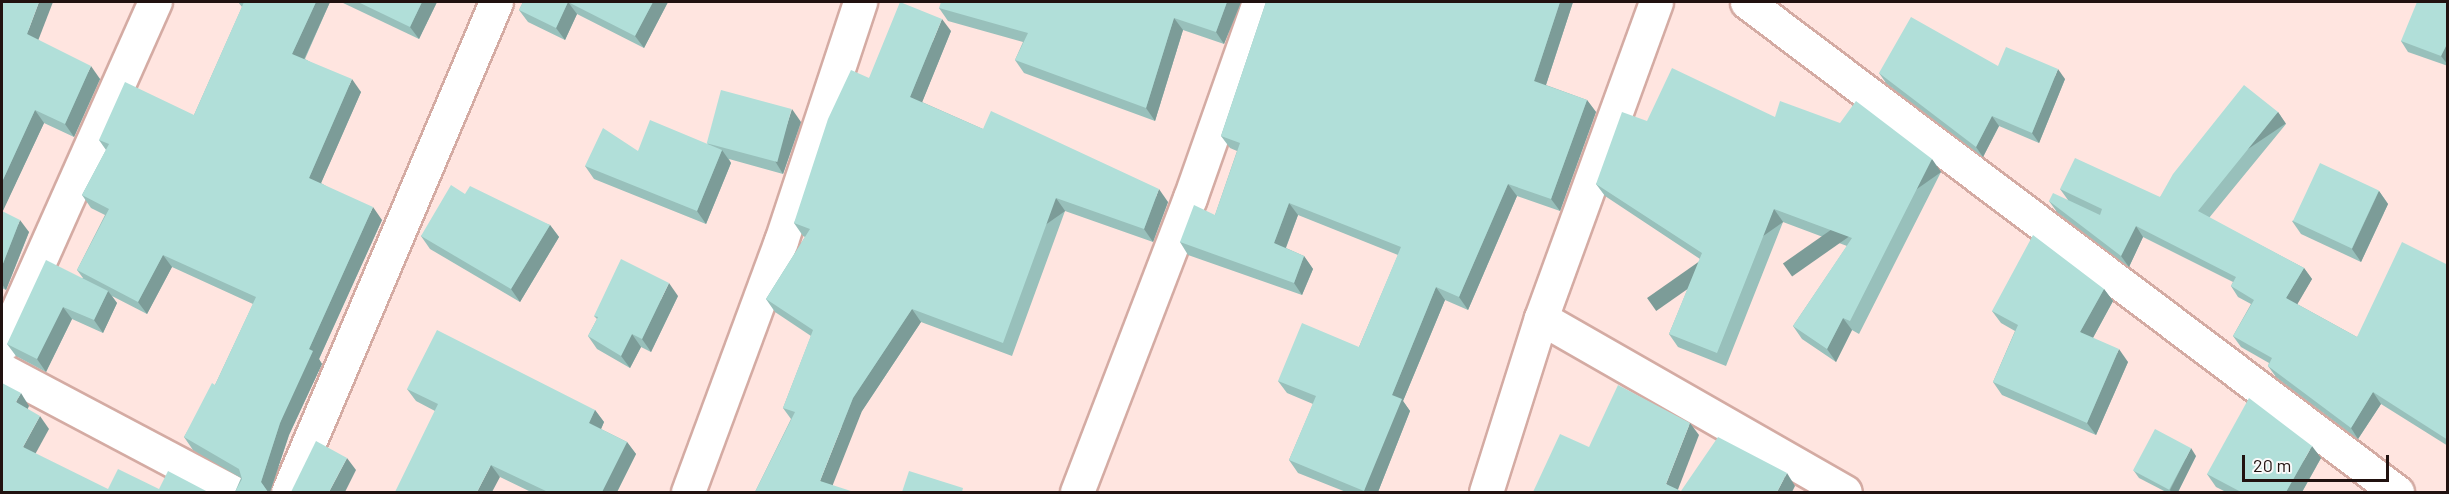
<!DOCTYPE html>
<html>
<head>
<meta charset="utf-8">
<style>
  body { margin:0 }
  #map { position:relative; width:2449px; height:494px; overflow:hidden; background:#ffe5e0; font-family:Barlow,sans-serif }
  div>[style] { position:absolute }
  .roads { filter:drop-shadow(2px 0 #d4aba3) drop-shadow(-2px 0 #d4aba3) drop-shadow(0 2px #d4aba3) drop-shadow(0 -2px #d4aba3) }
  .minor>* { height:33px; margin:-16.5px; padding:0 16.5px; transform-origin:16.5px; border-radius:16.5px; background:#fff }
  .wall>* { inset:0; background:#98c0bb }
  .shaded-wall>* { inset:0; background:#7c9c98; transform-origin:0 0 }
  .building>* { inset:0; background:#b1dfd9; transform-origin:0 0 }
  span { translate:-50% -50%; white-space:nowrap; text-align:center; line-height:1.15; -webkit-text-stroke:4.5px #f9f9f9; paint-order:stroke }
  .frame { position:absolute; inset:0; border:3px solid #211210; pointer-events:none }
  .scale { position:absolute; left:2242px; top:455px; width:147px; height:27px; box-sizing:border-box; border:3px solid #211210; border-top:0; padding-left:8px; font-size:18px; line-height:21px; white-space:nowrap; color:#211210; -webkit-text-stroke:4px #f9f9f9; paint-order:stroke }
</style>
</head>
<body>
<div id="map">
  <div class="roads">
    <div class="minor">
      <i style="left:1747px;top:2px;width:814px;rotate:37.01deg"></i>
      <i style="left:1541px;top:318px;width:350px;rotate:29.8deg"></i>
      <i style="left:2px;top:345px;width:376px;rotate:-66deg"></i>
      <i style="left:2px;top:370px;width:260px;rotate:27.9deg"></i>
      <i style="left:288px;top:492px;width:532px;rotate:-67deg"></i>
      <i style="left:688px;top:492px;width:268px;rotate:-69.7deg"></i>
      <i style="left:781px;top:241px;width:252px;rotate:-71.7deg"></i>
      <i style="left:1077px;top:492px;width:315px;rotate:-69deg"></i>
      <i style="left:1190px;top:198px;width:208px;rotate:-70.6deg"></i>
      <i style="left:1486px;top:492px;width:182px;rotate:-72.5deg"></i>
      <i style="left:1541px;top:318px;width:336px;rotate:-70deg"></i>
    </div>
  </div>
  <div class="wall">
    <i style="clip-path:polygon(2px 2px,38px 40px,100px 79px,74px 137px,44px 123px,2px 212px,29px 232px,6px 290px,2px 288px)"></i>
    <i style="clip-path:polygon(238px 2px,330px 2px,305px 59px,361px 92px,321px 183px,382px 220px,319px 359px,322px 364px,289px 435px,270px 492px,235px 492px,241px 478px,193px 450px,184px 437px,215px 385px,253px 304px,172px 267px,147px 314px,112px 296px,117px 303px,103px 333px,72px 319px,46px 372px,16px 356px,7px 344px,83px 278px,77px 270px,105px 215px,91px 208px,82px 195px,106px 150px,99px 140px,194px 115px,242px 7px)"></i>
    <i style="clip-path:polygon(341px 2px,437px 2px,419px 39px)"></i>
    <i style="clip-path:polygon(523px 2px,668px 2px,644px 48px,577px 14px,565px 40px,528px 22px,519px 10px)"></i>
    <i style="clip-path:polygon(1241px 2px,1224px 44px,1183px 30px,1155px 121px,1024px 73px,1015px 60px,1023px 42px,948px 21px,939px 8px)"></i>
    <i style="clip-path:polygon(1266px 2px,1573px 2px,1546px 85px,1587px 100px,1596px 112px,1560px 211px,1517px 196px,1468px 310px,1445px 300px,1403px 401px,1410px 411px,1378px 492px,1346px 492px,1298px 473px,1289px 460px,1313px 404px,1287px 393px,1278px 381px,1359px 347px,1398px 255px,1298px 215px,1286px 248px,1304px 256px,1313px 269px,1302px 295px,1188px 255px,1180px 242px,1215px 215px,1237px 151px,1230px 148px,1221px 136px)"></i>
    <i style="clip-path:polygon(2448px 2px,2448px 66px,2408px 52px,2401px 41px)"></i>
    <i style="clip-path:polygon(951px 31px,922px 102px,983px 129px,1168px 202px,1153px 242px,1065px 211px,1012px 356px,921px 322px,862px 411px,755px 492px,791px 419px,783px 408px,811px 336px,775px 312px,766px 299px,805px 237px,803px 236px,794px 223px,869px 78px)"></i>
    <i style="clip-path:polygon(1998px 66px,2065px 79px,2039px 143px,1999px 126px,1983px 157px,1886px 83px,1879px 73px)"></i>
    <i style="clip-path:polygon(2278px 112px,2286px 124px,2209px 218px,2304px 268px,2312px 279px,2297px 304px,2357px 337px,2448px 265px,2448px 446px,2381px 404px,2358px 439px,2276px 377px,2268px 366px,2269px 363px,2241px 347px,2233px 336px,2251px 304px,2238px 297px,2231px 286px,2233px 282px,2143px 237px,2129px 267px,2057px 212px,2049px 201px,2068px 200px,2060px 189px,2160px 197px)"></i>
    <i style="clip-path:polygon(1775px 117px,1941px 172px,1859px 334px,1852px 330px,1836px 362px,1802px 339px,1793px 326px,1847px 246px,1783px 222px,1726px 366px,1678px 347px,1669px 334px,1700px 259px,1605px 196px,1596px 184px,1647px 121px)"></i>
    <i style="clip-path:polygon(801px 122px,783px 174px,729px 159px,731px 163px,706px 224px,594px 179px,585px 166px,638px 151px,708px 144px,707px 143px)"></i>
    <i style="clip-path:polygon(2379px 191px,2388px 204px,2361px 262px,2301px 234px,2292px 221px)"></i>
    <i style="clip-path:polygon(465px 194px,550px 225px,559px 237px,520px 302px,430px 249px,421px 236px)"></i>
    <i style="clip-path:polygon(2104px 289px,2113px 301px,2093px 338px,2128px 362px,2096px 435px,2002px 395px,1993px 382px,2015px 331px,2001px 323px,1992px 311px)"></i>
    <i style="clip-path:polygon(678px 296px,651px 352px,641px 347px,630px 368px,597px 349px,588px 336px,597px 319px,594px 316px)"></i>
    <i style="clip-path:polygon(407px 389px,595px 410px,604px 422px,601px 429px,627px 442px,636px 454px,617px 492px,531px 492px,500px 477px,435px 411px,416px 401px)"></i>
    <i style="clip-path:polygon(2196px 456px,2178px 492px,2166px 492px,2139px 478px,2134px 471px)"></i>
    <i style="clip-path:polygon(2321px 458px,2302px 492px,2226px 492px,2216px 487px,2207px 474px)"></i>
  </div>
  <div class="shaded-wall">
    <i style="clip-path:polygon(39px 2px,53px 2px,36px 46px,27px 34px)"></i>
    <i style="clip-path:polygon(316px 2px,330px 2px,301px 66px,292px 54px)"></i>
    <i style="clip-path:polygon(422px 2px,437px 2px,419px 39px,410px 27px)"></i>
    <i style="clip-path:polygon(568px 2px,577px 14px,565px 40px,556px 28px)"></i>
    <i style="clip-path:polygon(653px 2px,668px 2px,644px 48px,635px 36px)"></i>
    <i style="clip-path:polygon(1227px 2px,1241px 2px,1224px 44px,1216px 32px)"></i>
    <i style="clip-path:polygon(1560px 2px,1573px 2px,1543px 94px,1534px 81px)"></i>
    <i style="clip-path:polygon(1174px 18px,1183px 30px,1155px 121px,1146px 108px)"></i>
    <i style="clip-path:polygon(942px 19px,951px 31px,919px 110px,910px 97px)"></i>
    <i style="clip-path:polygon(2448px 42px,2448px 65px,2441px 56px)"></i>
    <i style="clip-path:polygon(91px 66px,100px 79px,74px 137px,65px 124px)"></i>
    <i style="clip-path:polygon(2058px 69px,2065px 79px,2039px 143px,2032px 133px)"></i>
    <i style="clip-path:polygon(352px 79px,361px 92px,318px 190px,309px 178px)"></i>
    <i style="clip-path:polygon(1587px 100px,1596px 112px,1560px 211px,1551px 199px)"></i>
    <i style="clip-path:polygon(792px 109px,801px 122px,783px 174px,775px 161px)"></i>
    <i style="clip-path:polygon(35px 110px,44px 123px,2px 213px,2px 182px)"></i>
    <i style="left:2278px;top:112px;width:14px;height:127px;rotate:56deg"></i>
    <i style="clip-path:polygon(1992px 116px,1999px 126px,1983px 157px,1976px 147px)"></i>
    <i style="clip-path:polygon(722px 150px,731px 163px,706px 224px,697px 211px)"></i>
    <i style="left:1932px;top:159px;width:16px;height:182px;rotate:55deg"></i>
    <i style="clip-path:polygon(1508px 184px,1517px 196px,1468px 310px,1459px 297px)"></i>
    <i style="clip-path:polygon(1159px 189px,1168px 202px,1153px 242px,1144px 229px)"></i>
    <i style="clip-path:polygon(2379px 191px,2388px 204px,2361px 262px,2352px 249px)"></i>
    <i style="left:1056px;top:198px;width:16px;height:154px;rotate:55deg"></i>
    <i style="clip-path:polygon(1289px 203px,1298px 215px,1283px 255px,1274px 243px)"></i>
    <i style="clip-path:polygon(373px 207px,382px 220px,319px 359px,322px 364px,289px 435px,270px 492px,268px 492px,261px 482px,280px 423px,309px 349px)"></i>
    <i style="left:1774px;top:209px;width:16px;height:155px;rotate:55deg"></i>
    <i style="clip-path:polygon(20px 220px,29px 232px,6px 290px,2px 284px,2px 266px)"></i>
    <i style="clip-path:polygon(550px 225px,559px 237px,520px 302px,511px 289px)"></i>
    <i style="clip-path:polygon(2136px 226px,2143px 237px,2129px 267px,2121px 256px)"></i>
    <i style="clip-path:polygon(163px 255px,172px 267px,147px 314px,138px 302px)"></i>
    <i style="clip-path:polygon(1304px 256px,1313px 269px,1302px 295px,1294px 283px)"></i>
    <i style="clip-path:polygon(2304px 268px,2312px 279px,2294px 310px,2286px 298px)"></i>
    <i style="clip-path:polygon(669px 283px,678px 296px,651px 352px,642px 339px)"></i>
    <i style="clip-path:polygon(1436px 287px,1445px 300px,1403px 401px,1410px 411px,1378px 492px,1365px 492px,1364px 491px,1392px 395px)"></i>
    <i style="clip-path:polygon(2104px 289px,2113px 301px,2089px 345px,2080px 332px)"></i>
    <i style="clip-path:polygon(108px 291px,117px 303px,103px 333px,94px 320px)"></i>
    <i style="clip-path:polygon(63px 307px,72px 319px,46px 372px,37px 359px)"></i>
    <i style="clip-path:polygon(912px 309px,921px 322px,862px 411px,830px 492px,820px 481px,853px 398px)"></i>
    <i style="clip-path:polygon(1843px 318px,1852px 330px,1836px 362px,1827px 349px)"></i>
    <i style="clip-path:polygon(632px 334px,641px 347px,630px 368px,621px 356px)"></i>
    <i style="clip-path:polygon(2119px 349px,2128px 362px,2096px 435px,2087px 423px)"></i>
    <i style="clip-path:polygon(2373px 392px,2381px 404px,2358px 439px,2351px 428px)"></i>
    <i style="clip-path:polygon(21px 393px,29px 406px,25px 415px,16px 402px)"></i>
    <i style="clip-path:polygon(595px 410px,604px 422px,598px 436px,589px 423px)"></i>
    <i style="clip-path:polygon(40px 416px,49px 429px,32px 460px,23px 447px)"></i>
    <i style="clip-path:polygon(1690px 423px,1699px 435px,1677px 492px,1666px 484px)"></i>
    <i style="clip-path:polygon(627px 442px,636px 454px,617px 492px,602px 492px)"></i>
    <i style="clip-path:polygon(2312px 446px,2321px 458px,2302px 492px,2286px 492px)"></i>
    <i style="clip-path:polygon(2191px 448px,2196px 456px,2178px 492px,2171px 492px,2170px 490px)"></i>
    <i style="clip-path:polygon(347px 458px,356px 470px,345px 492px,329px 492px)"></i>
    <i style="clip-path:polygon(491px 465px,500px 477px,492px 492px,477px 492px)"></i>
    <i style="clip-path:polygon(1787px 473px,1795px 486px,1792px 492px,1777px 492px)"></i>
  </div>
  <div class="building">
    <i style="clip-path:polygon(2px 2px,39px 2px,27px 34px,91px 66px,65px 124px,35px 110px,2px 182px)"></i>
    <i style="clip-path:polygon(244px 2px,316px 2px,292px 54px,352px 79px,309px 178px,373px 207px,309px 349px,313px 351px,280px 423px,261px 482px,268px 492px,235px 492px,242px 479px,239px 469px,184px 437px,212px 383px,215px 385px,256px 297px,163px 255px,138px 302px,77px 270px,109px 209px,82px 195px,109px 144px,99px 140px,125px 82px,194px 115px)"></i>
    <i style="clip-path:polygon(358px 2px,422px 2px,410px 27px)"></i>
    <i style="clip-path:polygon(523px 2px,653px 2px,635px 36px,568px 2px,556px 28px,519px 10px)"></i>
    <i style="clip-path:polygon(900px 2px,942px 19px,910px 97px,983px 129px,991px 111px,1159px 189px,1144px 229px,1056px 198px,1003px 343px,912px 309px,853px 398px,820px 481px,854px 492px,755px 492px,795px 412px,783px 408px,813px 330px,766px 299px,810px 229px,794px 223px,828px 119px,851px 70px,869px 78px)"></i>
    <i style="clip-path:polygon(941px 2px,1227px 2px,1216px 32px,1174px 18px,1146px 108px,1015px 60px,1028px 33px,939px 8px)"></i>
    <i style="clip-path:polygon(1266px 2px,1560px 2px,1534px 81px,1587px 100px,1551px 199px,1508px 184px,1459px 297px,1436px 287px,1392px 395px,1402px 399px,1364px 491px,1289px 460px,1316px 396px,1278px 381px,1302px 323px,1359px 347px,1401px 247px,1289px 203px,1274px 243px,1304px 256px,1294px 283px,1180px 242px,1194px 205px,1215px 215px,1240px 143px,1221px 136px)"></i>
    <i style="clip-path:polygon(2417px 2px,2448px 2px,2448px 42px,2441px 56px,2401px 41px)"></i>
    <i style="clip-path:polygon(1911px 17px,1998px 66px,2006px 47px,2058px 69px,2032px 133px,1992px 116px,1976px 147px,1879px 73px)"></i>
    <i style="clip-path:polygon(1672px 68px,1775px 117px,1780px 101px,1840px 123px,1856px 101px,1932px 159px,1850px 321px,1843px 318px,1827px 349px,1793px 326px,1852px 238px,1774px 209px,1717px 353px,1669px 334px,1702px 253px,1596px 184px,1622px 112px,1647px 121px)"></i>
    <i style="clip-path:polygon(2244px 85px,2278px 112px,2198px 211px,2304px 268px,2286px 298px,2357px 337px,2402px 242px,2448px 265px,2448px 440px,2373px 392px,2351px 428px,2268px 366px,2272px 358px,2233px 336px,2254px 300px,2231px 286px,2236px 277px,2136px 226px,2121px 256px,2049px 201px,2053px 193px,2100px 215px,2102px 209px,2060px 189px,2075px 158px,2160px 197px,2173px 174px)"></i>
    <i style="left:721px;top:90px;width:73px;height:55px;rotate:15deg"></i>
    <i style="clip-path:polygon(650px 120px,722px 150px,697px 211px,585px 166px,603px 128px,638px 151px)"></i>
    <i style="left:2320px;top:163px;width:65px;height:64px;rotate:25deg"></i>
    <i style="clip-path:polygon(451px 185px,465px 194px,470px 186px,550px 225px,511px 289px,421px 236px)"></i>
    <i style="clip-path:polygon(2px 211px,20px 220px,2px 266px)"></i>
    <i style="clip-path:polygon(2033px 235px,2104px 289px,2080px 332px,2119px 349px,2087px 423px,1993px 382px,2018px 325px,1992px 311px)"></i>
    <i style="clip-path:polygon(621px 259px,669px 283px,642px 339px,632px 334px,621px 356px,588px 336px,598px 317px,594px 316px)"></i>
    <i style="clip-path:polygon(46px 260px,108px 291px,94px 320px,63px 307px,37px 359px,7px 344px)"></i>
    <i style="clip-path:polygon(437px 330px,595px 410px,589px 423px,627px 442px,602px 492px,548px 492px,491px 465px,477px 492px,395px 492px,438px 404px,407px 389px)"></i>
    <i style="clip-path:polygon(2px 383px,21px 393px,16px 402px,40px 416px,23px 447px,108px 489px,118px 469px,159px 489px,168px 471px,208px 492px,2px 492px)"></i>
    <i style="clip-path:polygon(1618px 385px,1690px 423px,1666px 484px,1681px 491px,1718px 437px,1787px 473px,1777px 492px,1533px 492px,1560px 434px,1589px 447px)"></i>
    <i style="clip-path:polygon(2249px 398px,2312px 446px,2286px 492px,2241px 492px,2207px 474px)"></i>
    <i style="left:2155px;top:429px;width:41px;height:47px;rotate:28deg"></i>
    <i style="clip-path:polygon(316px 441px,347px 458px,329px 492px,291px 492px)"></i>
    <i style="clip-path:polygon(909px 471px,963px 488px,962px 492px,902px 492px)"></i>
  </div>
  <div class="frame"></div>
  <div class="scale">20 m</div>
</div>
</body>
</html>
